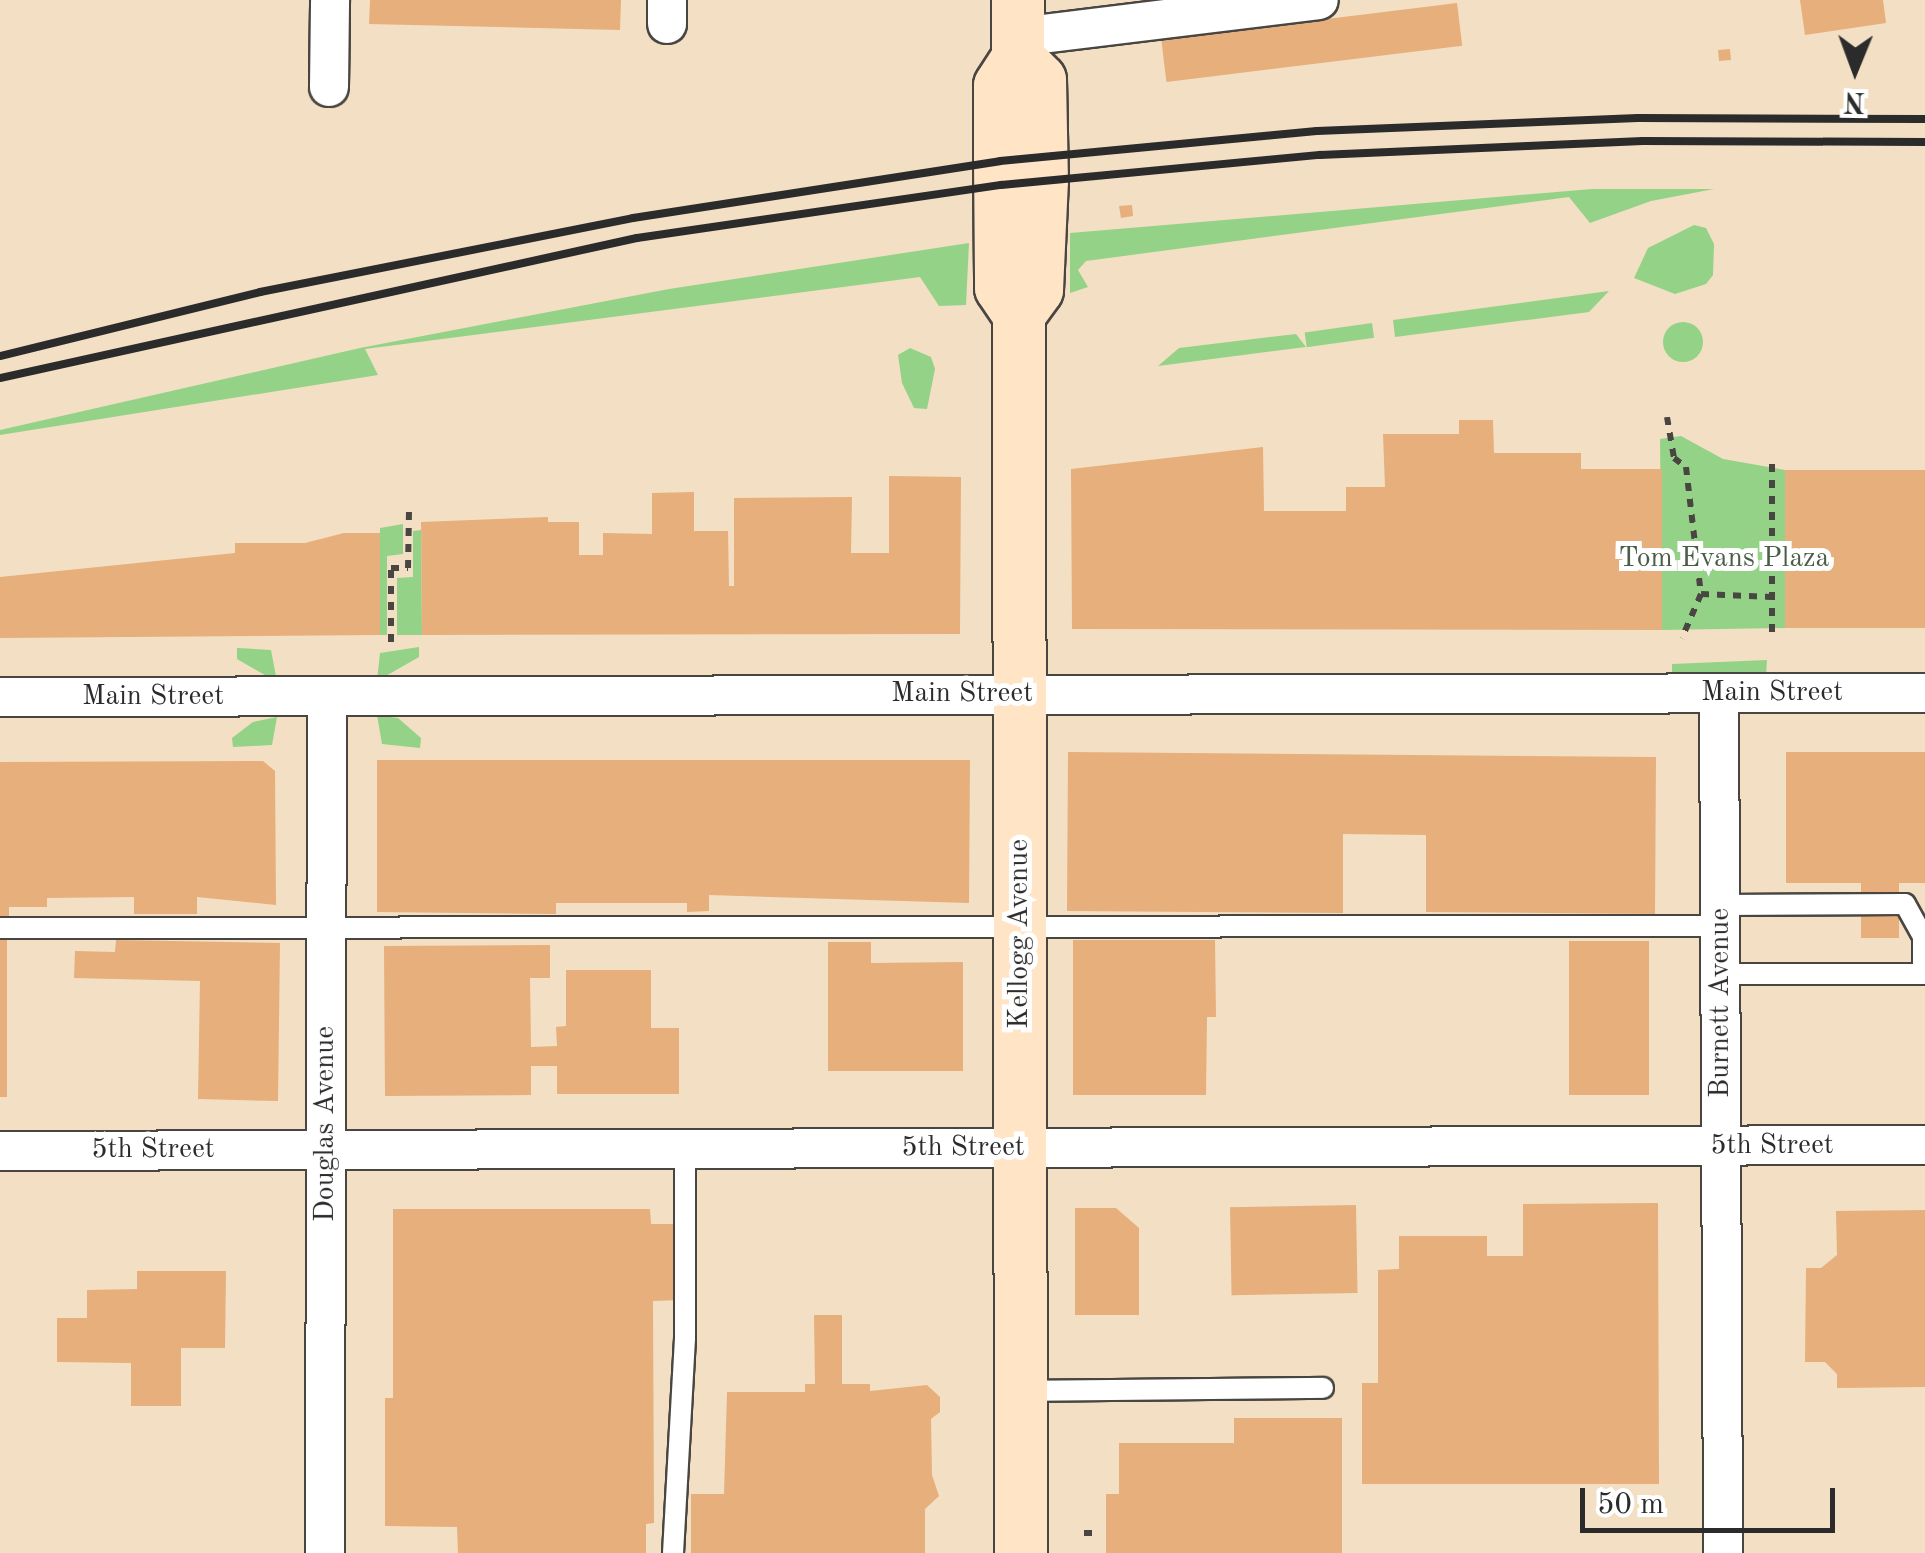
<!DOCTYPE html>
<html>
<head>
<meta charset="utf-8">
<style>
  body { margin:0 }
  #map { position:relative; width:1925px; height:1553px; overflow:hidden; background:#f3dfc3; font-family:"Old Standard TT",serif }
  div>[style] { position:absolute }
  .green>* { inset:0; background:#94d288; transform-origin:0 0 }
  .round { border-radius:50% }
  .building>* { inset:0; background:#e6af7c; transform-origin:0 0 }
  .path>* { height:6px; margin-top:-3px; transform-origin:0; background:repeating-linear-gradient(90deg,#494642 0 8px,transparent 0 16px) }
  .roads { filter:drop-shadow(2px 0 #494642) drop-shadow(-2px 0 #494642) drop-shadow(0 2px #494642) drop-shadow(0 -2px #494642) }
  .lane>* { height:20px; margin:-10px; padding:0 10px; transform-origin:10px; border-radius:10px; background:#fff }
  .street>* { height:38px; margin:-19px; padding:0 19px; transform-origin:19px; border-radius:19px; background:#fff }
  .secondary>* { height:52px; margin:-26px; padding:0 26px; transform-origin:26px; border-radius:26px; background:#ffe4c6 }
  .rail>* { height:8px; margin:-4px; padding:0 4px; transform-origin:4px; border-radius:4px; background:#2b2b2b }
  span { translate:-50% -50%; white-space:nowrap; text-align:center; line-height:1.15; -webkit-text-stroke:10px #fff; paint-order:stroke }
  .park-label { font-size:28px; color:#4a5d47 }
  .street-label { font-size:28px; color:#2b2b2b }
  .north { position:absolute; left:1805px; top:20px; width:100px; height:100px; -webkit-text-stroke:8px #fff; paint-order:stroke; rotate:181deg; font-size:28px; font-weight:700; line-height:40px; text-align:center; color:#2b2b2b }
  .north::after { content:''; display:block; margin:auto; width:35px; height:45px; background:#2b2b2b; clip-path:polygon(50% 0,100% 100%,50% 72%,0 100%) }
  .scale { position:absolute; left:1580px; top:1488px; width:255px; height:45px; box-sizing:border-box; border:5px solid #2b2b2b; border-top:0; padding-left:12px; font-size:30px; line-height:35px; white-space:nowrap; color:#2b2b2b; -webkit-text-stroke:8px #fff; paint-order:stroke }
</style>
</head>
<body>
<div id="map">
  <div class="green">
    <i style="clip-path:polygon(1592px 189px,1714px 189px,1651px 201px,1590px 223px,1569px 197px,1086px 261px,1078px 270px,1088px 287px,1070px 293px,1070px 233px)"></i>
    <i style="clip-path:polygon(1694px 225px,1706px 228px,1714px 244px,1713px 275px,1706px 284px,1675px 294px,1634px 278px,1648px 248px)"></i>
    <i style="clip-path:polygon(969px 243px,966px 305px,939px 306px,920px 277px,365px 349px,378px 375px,0 435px,0 430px,360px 348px,669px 289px)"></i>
    <i style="clip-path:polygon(1609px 291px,1589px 312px,1395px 337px,1393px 320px)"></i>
    <i class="round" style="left:1663px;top:322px;width:40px;height:40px"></i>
    <i style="left:1372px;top:323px;width:15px;height:68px;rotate:82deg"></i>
    <i style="clip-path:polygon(1296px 334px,1306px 347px,1158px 366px,1179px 348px)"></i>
    <i style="clip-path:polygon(910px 348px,931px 357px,935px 369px,927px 409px,914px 408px,902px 383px,898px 355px)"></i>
    <i style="clip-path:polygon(1681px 436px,1723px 459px,1785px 470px,1786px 628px,1662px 630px,1660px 439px)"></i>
    <i style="clip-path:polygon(403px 524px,403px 554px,387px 556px,387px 635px,380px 635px,380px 528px)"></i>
    <i style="clip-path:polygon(421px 530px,422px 635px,397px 635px,397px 578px,413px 577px,413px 531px)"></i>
    <i style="clip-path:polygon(419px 647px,419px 657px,377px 681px,380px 653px)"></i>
    <i style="clip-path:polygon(237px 648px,271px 650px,277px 682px,237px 659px)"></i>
    <i style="clip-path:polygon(1767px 660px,1766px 677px,1672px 677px,1672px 664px)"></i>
    <i style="clip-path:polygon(377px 715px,398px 718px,421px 738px,420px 748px,382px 744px)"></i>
    <i style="clip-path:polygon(277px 717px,272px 745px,233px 747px,232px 738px,253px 722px)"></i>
  </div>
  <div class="building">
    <i style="clip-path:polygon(370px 0,621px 0,620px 30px,369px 24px)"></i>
    <i style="clip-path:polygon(1800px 0,1883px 0,1886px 23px,1805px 35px)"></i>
    <i style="left:1457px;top:3px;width:43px;height:298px;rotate:83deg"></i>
    <i style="left:1730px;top:49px;width:11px;height:12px;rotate:85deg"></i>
    <i style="clip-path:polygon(1132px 205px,1133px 216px,1121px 218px,1119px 206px)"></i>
    <i style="clip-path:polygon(1459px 420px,1493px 420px,1494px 453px,1581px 453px,1581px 469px,1662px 469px,1662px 630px,1072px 629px,1071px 469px,1263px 447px,1264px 511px,1346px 511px,1346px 487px,1385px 487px,1383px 434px,1459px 434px)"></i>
    <i style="left:1785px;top:470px;width:140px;height:158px"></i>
    <i style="clip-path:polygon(889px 476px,961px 477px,960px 634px,422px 635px,421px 522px,548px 517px,548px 522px,579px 522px,579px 555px,603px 555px,603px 533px,652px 534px,652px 493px,694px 492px,694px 531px,728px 531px,729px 586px,734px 586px,734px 498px,852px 497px,851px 553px,889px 553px)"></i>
    <i style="clip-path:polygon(344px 533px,380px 533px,380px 635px,0 638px,0 577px,235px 553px,235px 543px,305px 543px)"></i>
    <i style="clip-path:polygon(1068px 752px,1656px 757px,1655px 914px,1426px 912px,1426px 835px,1343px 834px,1343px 913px,1067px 911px)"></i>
    <i style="clip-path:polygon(1786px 752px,1925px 752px,1925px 883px,1899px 883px,1899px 938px,1861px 938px,1861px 883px,1786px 883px)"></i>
    <i style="clip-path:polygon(377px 760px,970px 760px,969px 903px,709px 895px,709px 911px,687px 912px,687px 903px,556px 903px,556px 914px,377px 912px)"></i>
    <i style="clip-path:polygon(263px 761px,275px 771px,276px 905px,197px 897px,197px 914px,134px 914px,134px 897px,47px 898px,47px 907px,9px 907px,9px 921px,0 921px,0 762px)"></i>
    <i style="left:0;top:940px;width:7px;height:157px"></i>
    <i style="clip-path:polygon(116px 940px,280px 943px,278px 1101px,198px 1099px,200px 981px,74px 978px,75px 951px,115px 952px)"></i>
    <i style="clip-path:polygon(1073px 940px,1215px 940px,1216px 1017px,1207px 1017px,1206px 1095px,1073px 1095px)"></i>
    <i style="left:1569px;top:941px;width:80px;height:154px"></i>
    <i style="clip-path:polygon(828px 942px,871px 942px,871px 963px,963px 962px,963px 1071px,828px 1071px)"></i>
    <i style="clip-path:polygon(550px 945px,550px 978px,530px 978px,531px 1047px,557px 1046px,556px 1027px,566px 1026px,566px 970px,651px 970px,651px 1028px,679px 1028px,679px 1094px,557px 1094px,557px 1066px,531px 1066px,531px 1095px,385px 1096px,384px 946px)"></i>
    <i style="clip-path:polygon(1658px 1203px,1659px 1484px,1362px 1484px,1362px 1383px,1378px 1383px,1378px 1270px,1399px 1269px,1399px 1236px,1487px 1236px,1487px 1256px,1523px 1256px,1523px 1204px)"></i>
    <i style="left:1356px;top:1205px;width:88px;height:126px;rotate:89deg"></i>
    <i style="clip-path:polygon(1075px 1208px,1116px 1208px,1139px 1228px,1139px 1315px,1075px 1315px)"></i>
    <i style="clip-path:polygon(393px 1209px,650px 1209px,651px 1224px,682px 1224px,682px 1300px,653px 1301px,654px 1523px,646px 1524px,646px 1553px,458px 1553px,457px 1527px,385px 1526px,385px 1398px,393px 1398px)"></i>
    <i style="clip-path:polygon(1925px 1210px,1925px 1387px,1837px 1388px,1837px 1374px,1825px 1362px,1805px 1362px,1806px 1268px,1821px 1268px,1837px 1255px,1836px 1211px)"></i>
    <i style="clip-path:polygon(137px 1271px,226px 1271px,225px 1348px,181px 1348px,181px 1406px,131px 1406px,131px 1363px,57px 1362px,57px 1318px,87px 1318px,87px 1290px,137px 1289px)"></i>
    <i style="clip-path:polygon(814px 1315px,842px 1315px,842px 1384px,870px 1384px,870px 1391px,927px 1385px,940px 1397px,940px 1412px,931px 1419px,932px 1475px,939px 1496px,925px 1509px,925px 1553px,691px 1553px,691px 1494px,724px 1494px,727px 1392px,805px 1392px,805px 1384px,815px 1384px)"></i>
    <i style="clip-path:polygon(1234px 1418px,1342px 1418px,1342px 1553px,1106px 1553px,1106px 1494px,1119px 1494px,1119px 1443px,1234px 1443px)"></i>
  </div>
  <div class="path">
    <i style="left:1667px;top:417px;width:42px;rotate:80.3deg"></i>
    <i style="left:1674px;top:458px;width:15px;rotate:37deg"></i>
    <i style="left:1686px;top:467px;width:128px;rotate:83.3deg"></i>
    <i style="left:1701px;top:594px;width:48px;rotate:113.4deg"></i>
    <i style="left:1772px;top:464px;width:173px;rotate:90deg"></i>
    <i style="left:1701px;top:594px;width:71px;rotate:2.4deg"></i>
    <i style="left:391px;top:642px;width:74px;rotate:-90deg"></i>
    <i style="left:391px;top:568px;width:17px"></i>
    <i style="left:408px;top:568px;width:58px;rotate:-89deg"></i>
    <i style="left:1084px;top:1533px;width:14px"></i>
  </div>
  <div class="roads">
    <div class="lane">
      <i style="left:1720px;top:905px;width:185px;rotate:-0.3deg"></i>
      <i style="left:1905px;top:904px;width:38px;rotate:61deg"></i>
      <i style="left:1923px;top:937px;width:37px;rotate:90deg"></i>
      <i style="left:0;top:928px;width:1721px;rotate:-0.07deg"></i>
      <i style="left:1721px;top:974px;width:204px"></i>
      <i style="left:1023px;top:1391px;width:300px;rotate:-0.6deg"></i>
      <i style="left:673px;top:1553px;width:215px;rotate:-86.8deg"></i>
      <i style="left:685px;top:1338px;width:190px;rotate:-90deg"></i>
    </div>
    <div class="street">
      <i style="left:667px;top:0;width:24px;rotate:90deg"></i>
      <i style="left:1018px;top:37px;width:303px;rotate:-7deg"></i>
      <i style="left:329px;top:87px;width:87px;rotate:-89.3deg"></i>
      <i style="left:1719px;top:693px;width:860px;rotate:89.73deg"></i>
      <i style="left:0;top:697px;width:1925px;rotate:-0.12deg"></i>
      <i style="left:0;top:1151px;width:1925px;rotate:-0.18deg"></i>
      <i style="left:325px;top:1553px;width:857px;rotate:-89.87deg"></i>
    </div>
    <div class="secondary">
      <i style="left:1018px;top:0;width:58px;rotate:90deg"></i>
      <i style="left:1018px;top:58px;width:33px;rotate:123deg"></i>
      <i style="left:1000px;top:86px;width:75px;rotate:90deg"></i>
      <i style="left:1000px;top:161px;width:127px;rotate:89.5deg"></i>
      <i style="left:1001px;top:288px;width:32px;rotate:56deg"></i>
      <i style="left:1019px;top:315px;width:1238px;rotate:89.91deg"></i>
      <i style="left:1018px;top:58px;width:31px;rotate:45deg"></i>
      <i style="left:1040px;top:80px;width:100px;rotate:88.9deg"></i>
      <i style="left:1042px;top:180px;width:110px;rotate:92.6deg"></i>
      <i style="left:1037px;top:290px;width:31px;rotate:126deg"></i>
    </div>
  </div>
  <div class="rail">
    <i style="left:0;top:356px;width:268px;rotate:-13.8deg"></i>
    <i style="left:260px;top:292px;width:380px;rotate:-11.2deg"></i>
    <i style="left:633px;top:218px;width:371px;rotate:-8.8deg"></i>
    <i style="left:1000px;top:161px;width:318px;rotate:-5.4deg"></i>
    <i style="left:1317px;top:131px;width:321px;rotate:-2.3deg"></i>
    <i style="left:1638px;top:118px;width:287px;rotate:0.2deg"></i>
    <i style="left:0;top:378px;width:652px;rotate:-12.4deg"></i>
    <i style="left:637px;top:238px;width:368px;rotate:-8.3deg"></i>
    <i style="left:1001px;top:185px;width:320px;rotate:-5.4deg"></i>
    <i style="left:1320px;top:155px;width:323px;rotate:-2.5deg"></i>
    <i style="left:1643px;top:141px;width:282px;rotate:0.2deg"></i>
  </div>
  <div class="park-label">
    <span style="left:1724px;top:559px">Tom Evans Plaza</span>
  </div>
  <div class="street-label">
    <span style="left:1772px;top:693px">Main Street</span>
    <span style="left:962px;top:694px">Main Street</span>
    <span style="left:153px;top:697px">Main Street</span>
    <span style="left:1020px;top:934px;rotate:-90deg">Kellogg Avenue</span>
    <span style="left:1721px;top:1003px;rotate:-90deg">Burnett Avenue</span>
    <span style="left:326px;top:1124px;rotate:-90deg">Douglas Avenue</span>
    <span style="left:1772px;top:1146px">5th Street</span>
    <span style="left:963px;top:1148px">5th Street</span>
    <span style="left:153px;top:1150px">5th Street</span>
  </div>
  <div class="north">N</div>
  <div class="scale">50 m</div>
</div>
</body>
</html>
